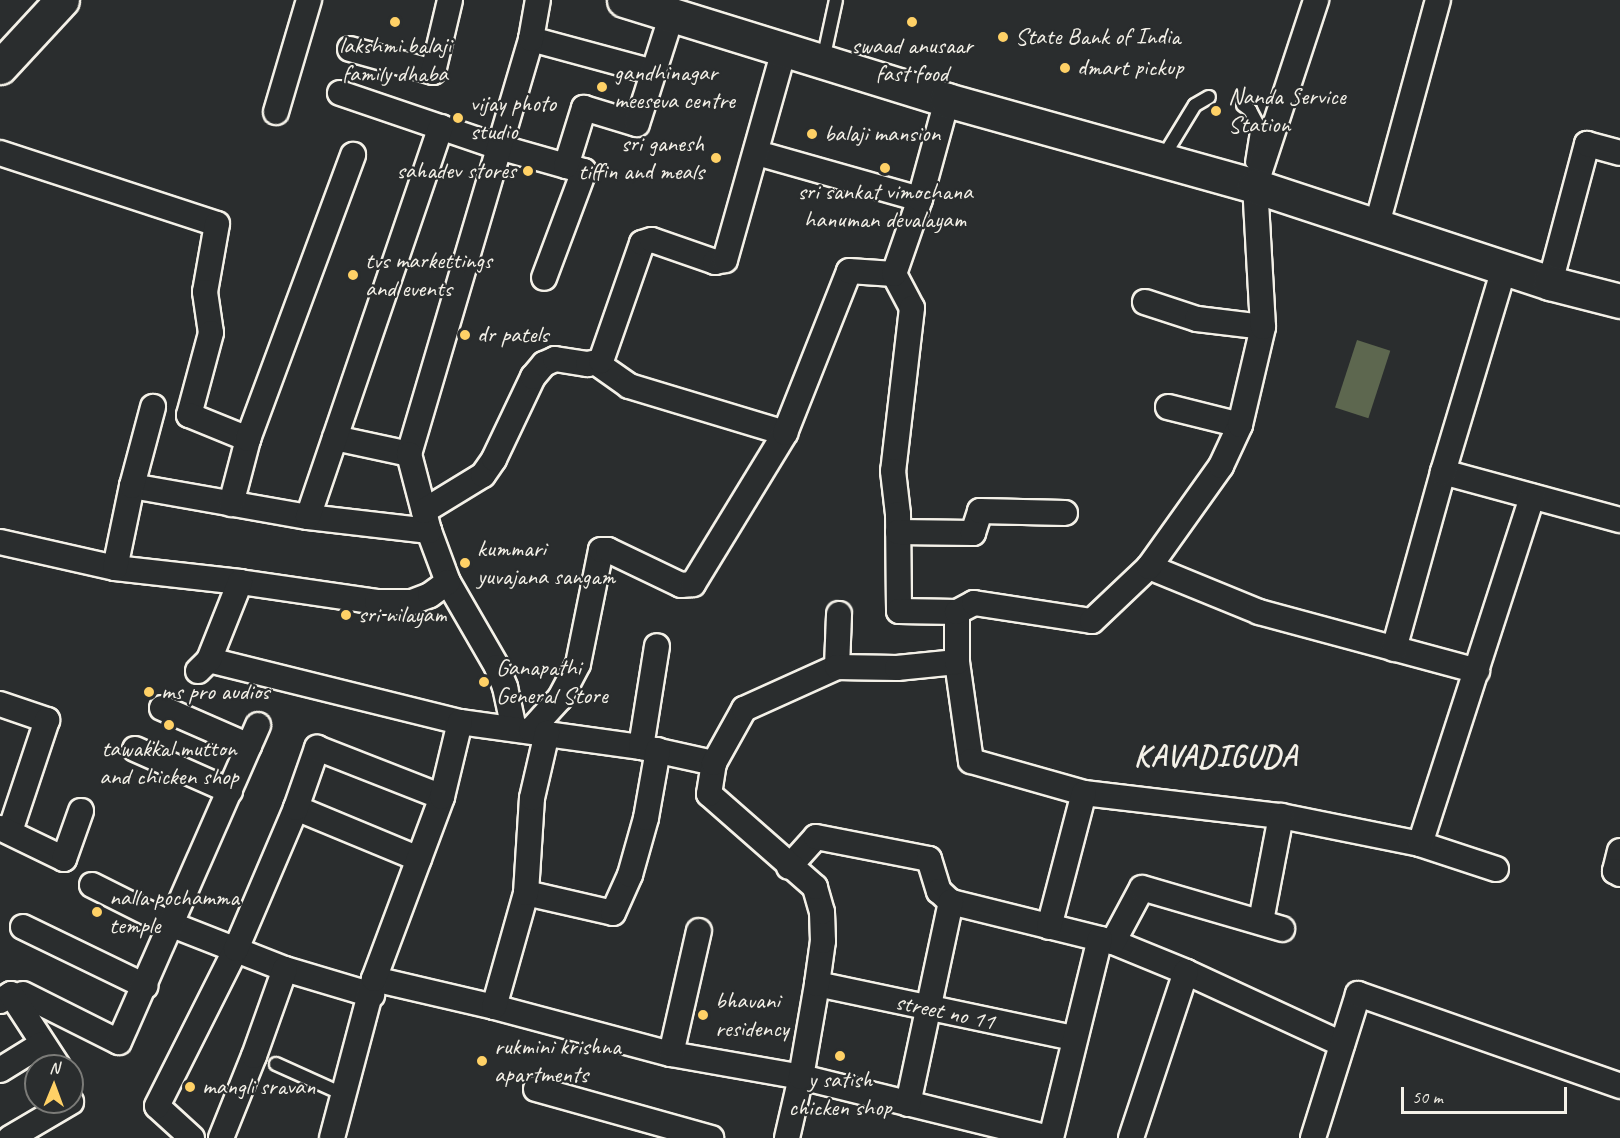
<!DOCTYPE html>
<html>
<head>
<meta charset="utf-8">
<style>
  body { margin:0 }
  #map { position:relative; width:1620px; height:1138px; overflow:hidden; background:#2a2d2e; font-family:Caveat,sans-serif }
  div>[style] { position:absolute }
  .green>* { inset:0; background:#5d674f; transform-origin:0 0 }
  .roads { filter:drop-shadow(2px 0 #f4f1e8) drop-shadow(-2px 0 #f4f1e8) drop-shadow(0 2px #f4f1e8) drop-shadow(0 -2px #f4f1e8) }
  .lane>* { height:12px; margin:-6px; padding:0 6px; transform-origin:6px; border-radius:6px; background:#2a2d2e }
  .street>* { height:24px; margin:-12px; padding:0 12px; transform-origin:12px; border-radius:12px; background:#2a2d2e }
  .secondary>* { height:33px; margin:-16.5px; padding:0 16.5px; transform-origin:16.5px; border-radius:16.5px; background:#2a2d2e }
  .primary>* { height:33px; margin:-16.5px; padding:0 16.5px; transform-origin:16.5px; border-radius:16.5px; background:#2a2d2e }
  .dots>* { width:16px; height:16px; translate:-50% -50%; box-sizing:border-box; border:3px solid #2a2d2e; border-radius:50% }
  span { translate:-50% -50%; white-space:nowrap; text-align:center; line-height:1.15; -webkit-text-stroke:4.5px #2a2d2e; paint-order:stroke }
  .poi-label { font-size:24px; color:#f4f1e8 }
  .left { translate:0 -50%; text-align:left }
  .right { translate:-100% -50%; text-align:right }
  .street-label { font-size:24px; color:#f4f1e8 }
  .district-label { font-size:30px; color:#f4f1e8; font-weight:700; letter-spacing:1.5px }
  .north { position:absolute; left:24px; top:1054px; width:60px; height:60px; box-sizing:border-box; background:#2a2d2e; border:2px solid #7b7b78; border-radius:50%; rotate:1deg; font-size:16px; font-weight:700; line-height:24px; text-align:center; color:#f4f1e8 }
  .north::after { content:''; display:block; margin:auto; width:21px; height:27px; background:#ffd166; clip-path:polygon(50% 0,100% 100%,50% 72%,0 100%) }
  .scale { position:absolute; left:1401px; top:1087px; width:166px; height:27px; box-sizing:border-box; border:3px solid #f4f1e8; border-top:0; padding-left:8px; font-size:18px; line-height:21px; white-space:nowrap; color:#f4f1e8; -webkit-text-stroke:4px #2a2d2e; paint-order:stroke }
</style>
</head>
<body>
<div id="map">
  <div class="green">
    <i style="left:1357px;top:340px;width:35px;height:71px;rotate:18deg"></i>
  </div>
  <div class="roads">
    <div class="lane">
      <i style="left:823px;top:60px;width:61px;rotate:-77.8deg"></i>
      <i style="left:1243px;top:105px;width:9px;rotate:36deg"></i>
      <i style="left:1250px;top:110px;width:17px;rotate:62deg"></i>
      <i style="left:1258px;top:125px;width:38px;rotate:99deg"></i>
      <i style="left:1162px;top:159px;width:63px;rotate:-58.6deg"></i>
      <i style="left:1195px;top:105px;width:16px;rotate:-30deg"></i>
      <i style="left:276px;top:1064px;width:76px;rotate:24.2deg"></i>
    </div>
    <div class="street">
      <i style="left:531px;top:39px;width:126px;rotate:15.1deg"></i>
      <i style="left:350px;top:49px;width:86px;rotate:15.5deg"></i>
      <i style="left:433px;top:72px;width:74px;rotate:-76.7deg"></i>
      <i style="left:340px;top:93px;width:168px;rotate:18.8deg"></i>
      <i style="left:499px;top:147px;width:88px;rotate:15.8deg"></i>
      <i style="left:584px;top:171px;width:114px;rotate:110.5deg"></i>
      <i style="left:276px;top:112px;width:117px;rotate:-73.6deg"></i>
      <i style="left:0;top:153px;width:228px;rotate:18.1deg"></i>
      <i style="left:217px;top:224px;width:69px;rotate:100deg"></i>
      <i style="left:205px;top:292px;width:41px;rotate:81.7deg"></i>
      <i style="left:211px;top:333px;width:85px;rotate:105deg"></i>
      <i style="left:189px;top:415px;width:64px;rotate:22.1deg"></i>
      <i style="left:757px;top:153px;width:169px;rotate:15.8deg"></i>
      <i style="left:566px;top:166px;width:61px;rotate:-72.8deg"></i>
      <i style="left:584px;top:108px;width:55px;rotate:16.8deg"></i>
      <i style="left:637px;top:124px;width:115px;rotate:-72.3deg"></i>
      <i style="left:1376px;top:228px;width:236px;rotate:-74.8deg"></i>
      <i style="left:894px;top:274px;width:38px;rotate:62deg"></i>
      <i style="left:912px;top:308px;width:164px;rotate:96.6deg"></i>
      <i style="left:893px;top:471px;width:43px;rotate:83.4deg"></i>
      <i style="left:898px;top:514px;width:97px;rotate:89.4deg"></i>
      <i style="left:899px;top:611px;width:58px;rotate:1deg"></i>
      <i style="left:1550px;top:283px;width:144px;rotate:-75.1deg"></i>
      <i style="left:1587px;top:144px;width:34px;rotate:15deg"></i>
      <i style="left:1145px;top:302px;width:55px;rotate:18.1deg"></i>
      <i style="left:1197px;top:319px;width:66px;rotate:6.9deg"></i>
      <i style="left:598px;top:364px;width:38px;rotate:35deg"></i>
      <i style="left:629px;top:386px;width:163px;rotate:16.8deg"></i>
      <i style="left:1168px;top:407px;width:74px;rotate:14deg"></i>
      <i style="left:335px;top:438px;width:76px;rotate:12.2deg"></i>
      <i style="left:409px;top:454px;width:433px;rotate:-73.6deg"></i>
      <i style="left:531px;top:39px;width:40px;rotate:-80deg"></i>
      <i style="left:409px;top:454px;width:80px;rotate:75.4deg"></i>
      <i style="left:429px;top:531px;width:54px;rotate:69.6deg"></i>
      <i style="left:448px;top:582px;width:98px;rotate:60deg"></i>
      <i style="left:497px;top:667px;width:22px;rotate:68deg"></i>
      <i style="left:505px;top:687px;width:43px;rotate:77.9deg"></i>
      <i style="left:1443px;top:472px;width:183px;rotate:15.2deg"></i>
      <i style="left:132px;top:486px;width:179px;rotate:10deg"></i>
      <i style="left:308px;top:517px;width:122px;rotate:6.6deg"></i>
      <i style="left:231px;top:504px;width:67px;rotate:-75.3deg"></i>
      <i style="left:248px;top:439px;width:303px;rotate:-69.7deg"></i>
      <i style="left:424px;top:511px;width:69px;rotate:-31.4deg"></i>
      <i style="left:483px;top:475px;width:19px;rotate:-55deg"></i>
      <i style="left:494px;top:459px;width:91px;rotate:-64.6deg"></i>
      <i style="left:533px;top:377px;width:17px;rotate:-50deg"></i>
      <i style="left:544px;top:364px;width:12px;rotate:-24deg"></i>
      <i style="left:555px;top:359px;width:33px;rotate:9deg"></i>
      <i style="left:588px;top:364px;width:13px;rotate:-13deg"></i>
      <i style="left:601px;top:361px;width:125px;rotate:-70.8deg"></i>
      <i style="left:642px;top:243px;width:10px;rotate:-17deg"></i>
      <i style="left:652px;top:240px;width:67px;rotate:19.2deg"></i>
      <i style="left:715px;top:262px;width:10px;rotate:-11deg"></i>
      <i style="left:725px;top:260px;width:218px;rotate:-74.3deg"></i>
      <i style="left:308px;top:517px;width:412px;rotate:-71.2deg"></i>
      <i style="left:898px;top:532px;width:75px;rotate:0.8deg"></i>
      <i style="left:973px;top:533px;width:23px;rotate:-72deg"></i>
      <i style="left:980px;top:511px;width:85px;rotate:1.3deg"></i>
      <i style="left:0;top:542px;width:118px;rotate:12.7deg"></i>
      <i style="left:115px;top:568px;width:126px;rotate:6.4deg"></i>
      <i style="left:240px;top:582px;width:138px;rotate:8.3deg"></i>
      <i style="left:377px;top:602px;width:35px"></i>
      <i style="left:412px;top:602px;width:19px;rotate:-21deg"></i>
      <i style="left:430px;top:595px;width:22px;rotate:-36deg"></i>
      <i style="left:1149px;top:567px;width:119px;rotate:22.2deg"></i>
      <i style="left:1259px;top:612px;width:226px;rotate:15.1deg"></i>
      <i style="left:115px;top:568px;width:84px;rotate:-78.3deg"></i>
      <i style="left:132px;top:486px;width:82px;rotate:-75.1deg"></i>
      <i style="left:1394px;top:649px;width:184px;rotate:-74.5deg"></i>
      <i style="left:1443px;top:472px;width:212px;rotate:-73.3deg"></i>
      <i style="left:209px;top:660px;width:259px;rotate:13.9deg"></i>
      <i style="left:460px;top:722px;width:183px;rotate:7.9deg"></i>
      <i style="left:641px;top:747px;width:75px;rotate:12.4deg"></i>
      <i style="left:957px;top:662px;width:100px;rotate:82deg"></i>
      <i style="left:971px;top:761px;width:117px;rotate:15.8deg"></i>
      <i style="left:1084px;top:793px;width:198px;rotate:6.7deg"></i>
      <i style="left:1281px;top:816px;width:142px;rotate:11.4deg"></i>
      <i style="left:1420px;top:844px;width:80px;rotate:18.2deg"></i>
      <i style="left:837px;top:667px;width:53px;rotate:-87.8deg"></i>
      <i style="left:198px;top:671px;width:16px;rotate:-45deg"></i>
      <i style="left:209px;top:660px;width:84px;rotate:-68.3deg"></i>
      <i style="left:0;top:704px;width:50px;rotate:18.8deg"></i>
      <i style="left:47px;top:720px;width:117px;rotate:108.4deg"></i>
      <i style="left:162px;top:708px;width:95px;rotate:23.6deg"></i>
      <i style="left:531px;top:730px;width:43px;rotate:-47.8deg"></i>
      <i style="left:560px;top:698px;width:38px;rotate:-62deg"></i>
      <i style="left:578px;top:664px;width:116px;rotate:-78.6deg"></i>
      <i style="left:601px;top:550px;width:7px"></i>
      <i style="left:608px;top:550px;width:81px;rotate:25.6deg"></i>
      <i style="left:681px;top:585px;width:12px;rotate:-5deg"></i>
      <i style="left:693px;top:584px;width:177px;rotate:-58.6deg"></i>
      <i style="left:785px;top:433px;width:174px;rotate:-68.4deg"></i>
      <i style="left:849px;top:271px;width:45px;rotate:3.8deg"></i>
      <i style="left:894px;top:274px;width:79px;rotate:-70.9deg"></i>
      <i style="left:920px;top:199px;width:103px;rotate:-74.7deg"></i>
      <i style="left:641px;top:747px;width:102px;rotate:-81deg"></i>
      <i style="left:135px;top:749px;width:104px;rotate:23.9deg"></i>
      <i style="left:296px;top:808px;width:133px;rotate:22.5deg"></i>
      <i style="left:0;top:828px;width:71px;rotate:25.8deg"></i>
      <i style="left:64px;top:859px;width:51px;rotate:-70.5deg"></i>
      <i style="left:1420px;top:844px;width:365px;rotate:-72.1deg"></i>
      <i style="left:1620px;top:851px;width:21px;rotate:104deg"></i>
      <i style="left:1615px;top:871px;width:6px;rotate:31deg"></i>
      <i style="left:789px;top:867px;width:40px;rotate:-48deg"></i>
      <i style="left:816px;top:837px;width:115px;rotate:11deg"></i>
      <i style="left:929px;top:859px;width:34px;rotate:73deg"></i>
      <i style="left:939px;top:891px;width:16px;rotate:43deg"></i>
      <i style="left:951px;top:902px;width:167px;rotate:13.9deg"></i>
      <i style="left:1113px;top:942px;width:79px;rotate:22.3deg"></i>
      <i style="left:1186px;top:972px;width:172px;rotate:24.8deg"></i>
      <i style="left:92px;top:885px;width:87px;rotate:26.6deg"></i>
      <i style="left:170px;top:924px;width:123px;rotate:21.4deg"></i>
      <i style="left:285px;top:969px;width:91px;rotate:16.6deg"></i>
      <i style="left:526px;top:893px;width:89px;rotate:12.9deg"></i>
      <i style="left:613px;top:913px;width:42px;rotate:-65.9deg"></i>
      <i style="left:630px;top:875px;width:59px;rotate:-74.3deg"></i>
      <i style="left:646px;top:818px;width:69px;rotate:-80deg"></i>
      <i style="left:1261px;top:921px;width:107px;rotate:-79.2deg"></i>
      <i style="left:23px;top:927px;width:136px;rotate:25.8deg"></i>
      <i style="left:1049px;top:927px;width:138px;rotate:-75.4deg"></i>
      <i style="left:1113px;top:942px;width:61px;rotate:-61.8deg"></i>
      <i style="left:1142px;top:888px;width:146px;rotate:16.3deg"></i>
      <i style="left:374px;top:979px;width:123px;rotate:13.1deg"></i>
      <i style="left:494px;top:1007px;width:183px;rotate:14.9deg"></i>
      <i style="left:671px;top:1054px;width:132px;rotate:10deg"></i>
      <i style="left:801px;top:1077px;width:256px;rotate:13.8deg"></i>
      <i style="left:817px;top:984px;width:263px;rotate:11.9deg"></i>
      <i style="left:23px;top:994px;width:107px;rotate:26.6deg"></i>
      <i style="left:119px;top:1042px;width:346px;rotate:-66.3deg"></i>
      <i style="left:0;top:1001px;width:13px;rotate:-32deg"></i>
      <i style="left:11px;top:994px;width:86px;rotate:56.9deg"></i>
      <i style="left:494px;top:1007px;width:118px;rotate:-74.3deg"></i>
      <i style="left:526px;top:893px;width:95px;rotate:-86.4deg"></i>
      <i style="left:532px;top:798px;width:67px;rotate:-77deg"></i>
      <i style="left:671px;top:1054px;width:126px;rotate:-77.2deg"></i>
      <i style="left:0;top:1070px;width:49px;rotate:-31.8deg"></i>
      <i style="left:536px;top:1089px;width:182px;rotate:15.6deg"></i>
      <i style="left:908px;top:1104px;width:207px;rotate:-78deg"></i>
      <i style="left:10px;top:1138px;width:71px;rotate:-30.5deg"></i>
      <i style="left:192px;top:1138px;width:47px;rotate:-137.6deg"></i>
      <i style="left:157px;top:1106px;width:176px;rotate:-63.3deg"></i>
      <i style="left:236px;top:949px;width:153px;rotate:-66.9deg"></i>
      <i style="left:296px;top:808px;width:64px;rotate:-70.7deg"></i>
      <i style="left:317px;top:748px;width:134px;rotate:21.4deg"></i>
      <i style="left:221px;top:1138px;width:88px;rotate:-68.1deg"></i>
      <i style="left:254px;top:1056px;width:92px;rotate:-70.4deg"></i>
      <i style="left:332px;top:1138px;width:164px;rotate:-75.2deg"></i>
      <i style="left:374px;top:979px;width:194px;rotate:-69.5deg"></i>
      <i style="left:442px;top:797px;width:77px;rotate:-76.5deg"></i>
      <i style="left:787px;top:1138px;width:63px;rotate:-77.1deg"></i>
      <i style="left:801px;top:1077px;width:94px;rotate:-80.2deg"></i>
      <i style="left:817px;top:984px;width:43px;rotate:-82.1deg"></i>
      <i style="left:823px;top:941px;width:29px;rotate:-92deg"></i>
      <i style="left:822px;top:912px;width:26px;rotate:-106deg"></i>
      <i style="left:815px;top:887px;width:141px;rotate:-138.7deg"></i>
      <i style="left:709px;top:794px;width:31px;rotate:-81deg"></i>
      <i style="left:714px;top:763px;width:62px;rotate:-60.9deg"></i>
      <i style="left:744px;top:709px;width:102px;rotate:-24.3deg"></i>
      <i style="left:837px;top:667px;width:60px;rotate:1deg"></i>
      <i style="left:897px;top:668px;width:60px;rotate:-5.7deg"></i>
      <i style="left:957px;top:662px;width:50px;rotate:-90deg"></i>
      <i style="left:957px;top:612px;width:19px;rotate:-28deg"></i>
      <i style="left:974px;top:603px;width:119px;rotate:8.7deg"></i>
      <i style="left:1092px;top:621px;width:79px;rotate:-43.5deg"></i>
      <i style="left:1149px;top:567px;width:124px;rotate:-54.5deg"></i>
      <i style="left:1221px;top:466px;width:45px;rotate:-65.1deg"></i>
      <i style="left:1240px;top:425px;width:101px;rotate:-76.8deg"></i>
      <i style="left:1263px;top:327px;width:141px;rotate:-93.2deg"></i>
      <i style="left:1255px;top:186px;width:196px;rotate:-71.8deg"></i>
      <i style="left:1051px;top:1138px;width:205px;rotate:-76.2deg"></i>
      <i style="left:1131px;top:1138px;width:175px;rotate:-71.7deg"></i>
      <i style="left:1313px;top:1138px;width:151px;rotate:-72.6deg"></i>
      <i style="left:1358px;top:994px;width:278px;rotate:19.3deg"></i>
    </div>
    <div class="secondary">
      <i style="left:0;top:67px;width:91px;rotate:-47.2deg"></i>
    </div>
    <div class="primary">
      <i style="left:624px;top:0;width:338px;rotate:17.2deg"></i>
      <i style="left:947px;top:100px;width:320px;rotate:15.6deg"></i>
      <i style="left:1255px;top:186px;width:311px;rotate:18.2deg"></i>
      <i style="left:1550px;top:283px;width:72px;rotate:14.4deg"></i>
    </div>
  </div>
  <div class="dots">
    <i style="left:395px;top:22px;background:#ffd166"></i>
    <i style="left:912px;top:22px;background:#ffd166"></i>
    <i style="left:1003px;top:37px;background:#ffd166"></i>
    <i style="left:1065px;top:68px;background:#ffd166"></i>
    <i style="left:602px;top:87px;background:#ffd166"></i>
    <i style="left:1216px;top:111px;background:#ffd166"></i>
    <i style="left:458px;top:118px;background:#ffd166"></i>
    <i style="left:812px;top:134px;background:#ffd166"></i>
    <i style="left:716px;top:158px;background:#ffd166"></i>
    <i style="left:885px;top:168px;background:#ffd166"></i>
    <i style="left:528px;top:171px;background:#ffd166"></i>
    <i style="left:353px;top:275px;background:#ffd166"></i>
    <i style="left:465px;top:335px;background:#ffd166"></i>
    <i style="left:465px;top:563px;background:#ffd166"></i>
    <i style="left:346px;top:615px;background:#ffd166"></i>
    <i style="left:484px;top:682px;background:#ffd166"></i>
    <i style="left:149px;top:692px;background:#ffd166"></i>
    <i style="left:169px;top:725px;background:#ffd166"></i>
    <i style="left:97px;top:912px;background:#ffd166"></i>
    <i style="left:703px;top:1015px;background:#ffd166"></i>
    <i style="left:840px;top:1056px;background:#ffd166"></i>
    <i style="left:482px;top:1061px;background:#ffd166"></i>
    <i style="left:190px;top:1087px;background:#ffd166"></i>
  </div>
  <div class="poi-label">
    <span class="left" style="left:1015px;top:37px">State Bank of India</span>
    <span style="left:395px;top:60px">lakshmi balaji<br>family dhaba</span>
    <span style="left:912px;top:60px">swaad anusaar<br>fast food</span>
    <span class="left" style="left:1077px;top:68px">dmart pickup</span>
    <span class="left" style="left:614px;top:87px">gandhinagar<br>meeseva centre</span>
    <span class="left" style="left:1228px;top:111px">Nanda Service<br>Station</span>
    <span class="left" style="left:470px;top:118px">vijay photo<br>studio</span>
    <span class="left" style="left:824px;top:134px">balaji mansion</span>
    <span class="right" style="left:704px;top:158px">sri ganesh<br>tiffin and meals</span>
    <span class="right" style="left:516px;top:171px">sahadev stores</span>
    <span style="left:885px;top:206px">sri sankat vimochana<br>hanuman devalayam</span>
    <span class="left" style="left:365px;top:275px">tvs markettings<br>and events</span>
    <span class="left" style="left:477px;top:335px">dr patels</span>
    <span class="left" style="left:477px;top:563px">kummari<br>yuvajana sangam</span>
    <span class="left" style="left:358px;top:615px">sri nilayam</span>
    <span class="left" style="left:496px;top:682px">Ganapathi<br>General Store</span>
    <span class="left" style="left:161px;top:692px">ms pro audios</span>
    <span style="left:169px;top:763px">tawakkal mutton<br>and chicken shop</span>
    <span class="left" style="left:109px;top:912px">nalla pochamma<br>temple</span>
    <span class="left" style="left:715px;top:1015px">bhavani<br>residency</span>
    <span class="left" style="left:494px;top:1061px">rukmini krishna<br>apartments</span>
    <span style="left:840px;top:1094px">y satish<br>chicken shop</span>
    <span class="left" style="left:202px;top:1087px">mangli sravan</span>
  </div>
  <div class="street-label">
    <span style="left:945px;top:1012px;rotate:12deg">street no 11</span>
  </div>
  <div class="district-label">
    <span style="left:1216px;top:756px">KAVADIGUDA</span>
  </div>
  <div class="north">N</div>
  <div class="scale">50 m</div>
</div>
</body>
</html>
